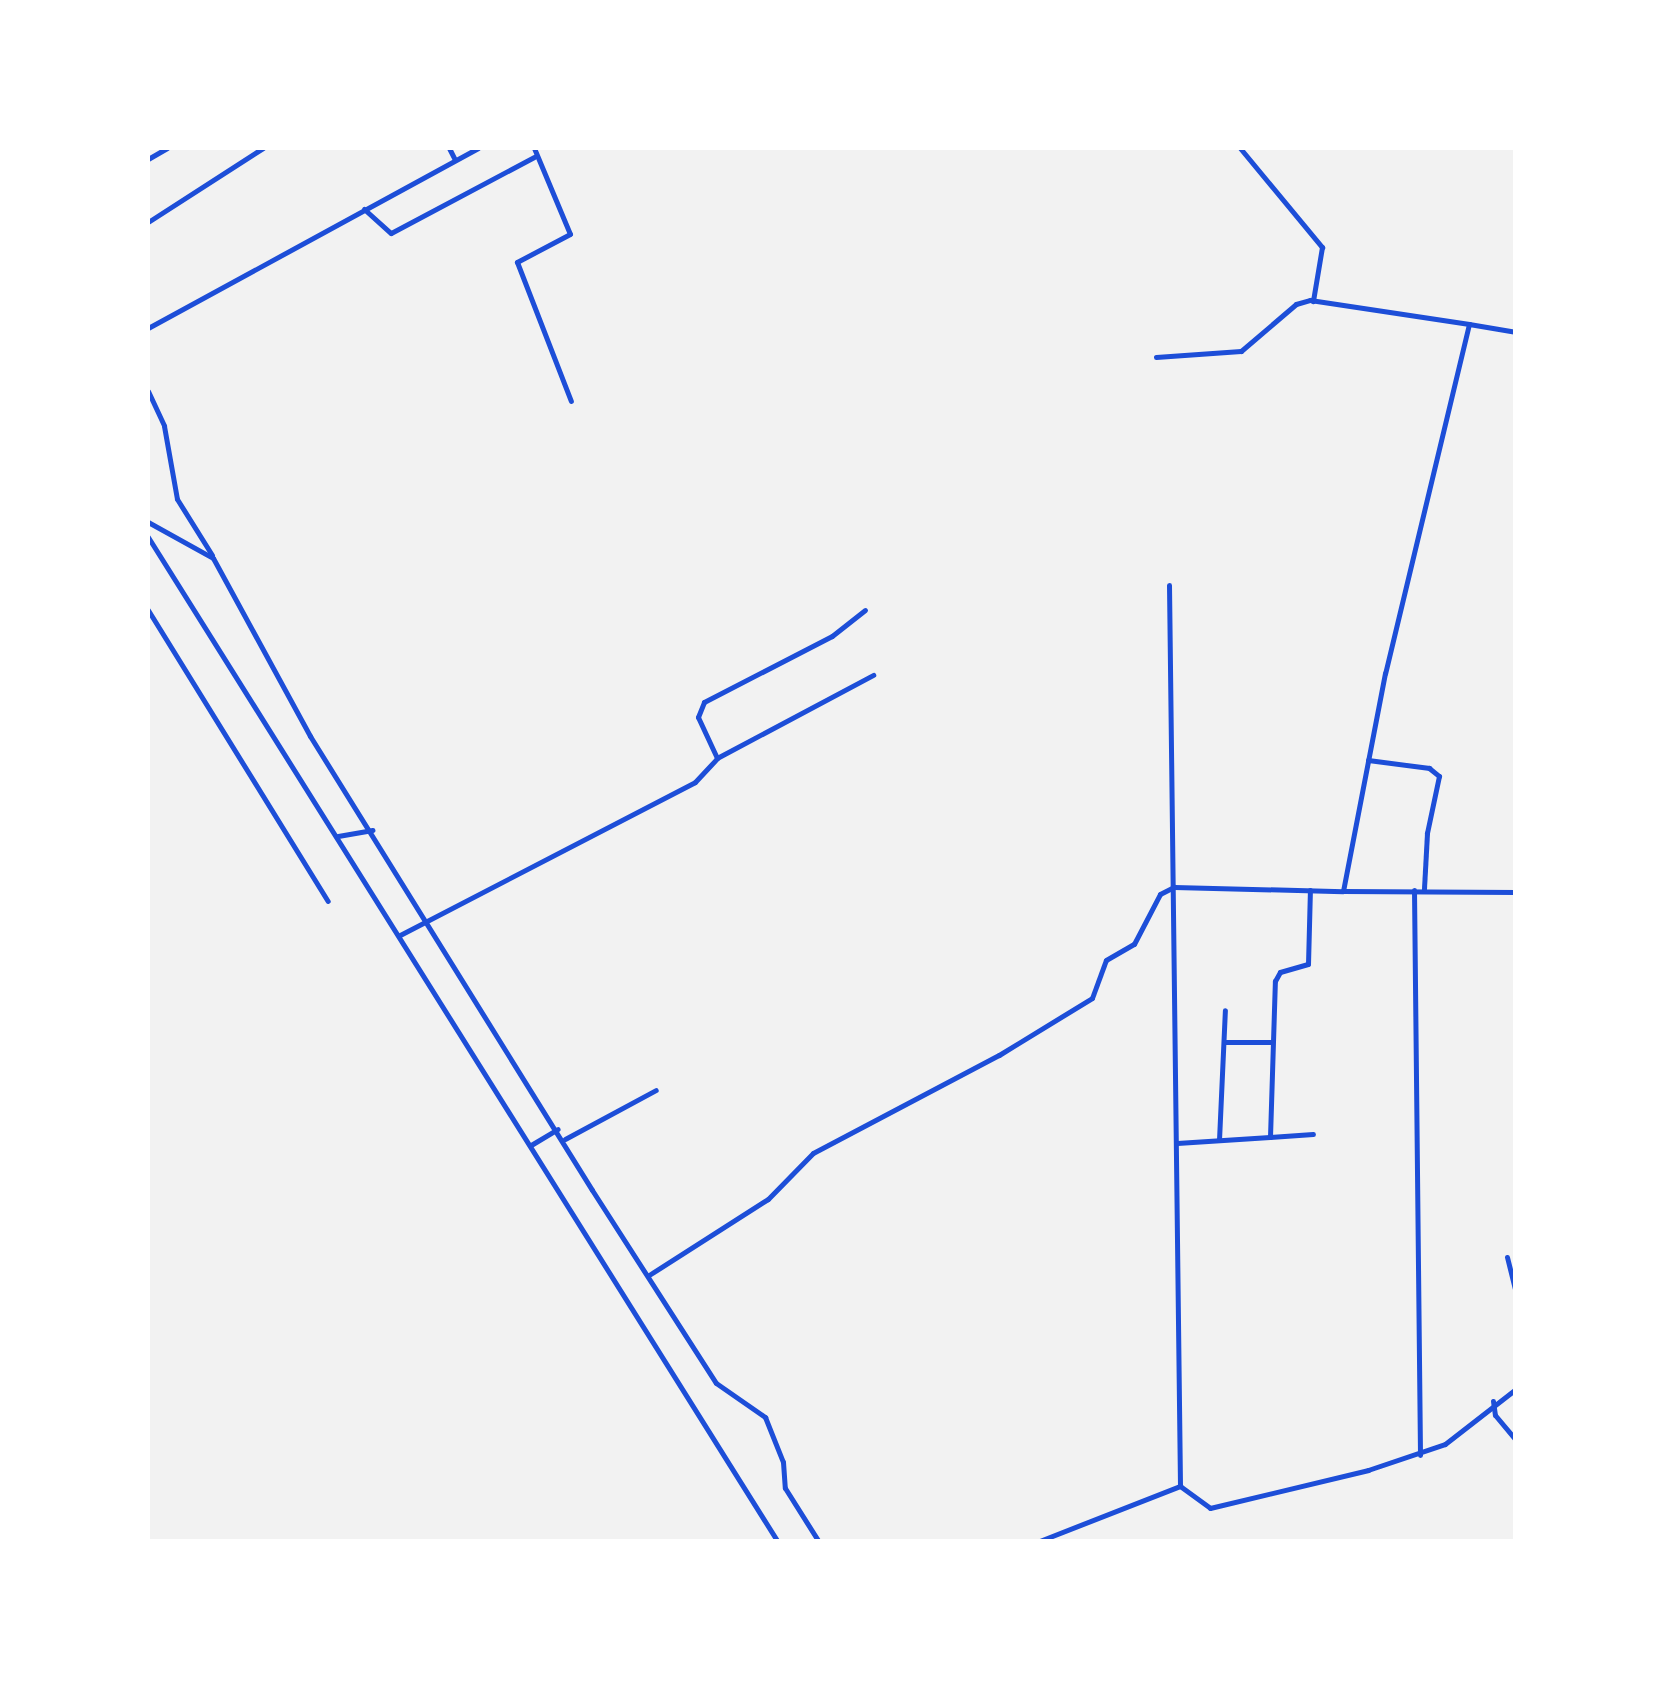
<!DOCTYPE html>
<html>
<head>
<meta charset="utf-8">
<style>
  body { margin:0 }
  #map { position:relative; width:1663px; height:1689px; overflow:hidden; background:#f2f2f2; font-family:Lora,serif }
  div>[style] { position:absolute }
  .minor>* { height:5px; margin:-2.5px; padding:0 2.5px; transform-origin:2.5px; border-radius:2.5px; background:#1d4ed8 }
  span { translate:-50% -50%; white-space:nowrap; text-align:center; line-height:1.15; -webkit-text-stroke:10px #fff; paint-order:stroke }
  .frame { position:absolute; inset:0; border:150px solid #fff; pointer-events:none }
</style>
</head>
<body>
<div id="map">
  <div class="minor">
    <i style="left:449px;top:148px;width:13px;rotate:63deg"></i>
    <i style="left:534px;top:148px;width:93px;rotate:67.3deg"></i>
    <i style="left:570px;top:234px;width:60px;rotate:152.2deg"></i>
    <i style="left:517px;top:262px;width:149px;rotate:68.8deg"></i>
    <i style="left:1240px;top:148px;width:129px;rotate:50.4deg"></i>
    <i style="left:1322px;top:247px;width:55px;rotate:99.5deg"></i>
    <i style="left:148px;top:159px;width:22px;rotate:-30deg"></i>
    <i style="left:364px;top:209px;width:36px;rotate:42deg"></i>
    <i style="left:391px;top:233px;width:162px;rotate:-28deg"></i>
    <i style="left:148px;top:222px;width:137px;rotate:-32.8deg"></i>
    <i style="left:1469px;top:324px;width:48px;rotate:9.7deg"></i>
    <i style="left:148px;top:328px;width:376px;rotate:-28.6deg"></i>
    <i style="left:1156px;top:357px;width:85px;rotate:-4deg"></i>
    <i style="left:1241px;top:351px;width:72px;rotate:-40.5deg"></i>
    <i style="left:1296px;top:304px;width:15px;rotate:-16deg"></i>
    <i style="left:1310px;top:300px;width:161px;rotate:8.6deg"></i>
    <i style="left:1469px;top:324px;width:359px;rotate:103.5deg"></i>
    <i style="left:1385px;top:673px;width:222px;rotate:100.9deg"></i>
    <i style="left:1343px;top:891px;width:173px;rotate:0.3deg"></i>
    <i style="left:148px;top:391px;width:38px;rotate:65deg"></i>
    <i style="left:164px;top:426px;width:74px;rotate:79.9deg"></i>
    <i style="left:177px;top:499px;width:66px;rotate:58deg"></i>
    <i style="left:148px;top:522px;width:74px;rotate:29deg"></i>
    <i style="left:213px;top:558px;width:203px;rotate:61.4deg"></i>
    <i style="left:310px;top:736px;width:534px;rotate:58.15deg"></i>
    <i style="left:592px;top:1190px;width:229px;rotate:57.3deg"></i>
    <i style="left:716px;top:1383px;width:60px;rotate:34.8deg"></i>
    <i style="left:765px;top:1417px;width:48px;rotate:68.2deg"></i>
    <i style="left:783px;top:1462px;width:26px;rotate:86deg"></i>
    <i style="left:785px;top:1488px;width:64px;rotate:57.8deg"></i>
    <i style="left:148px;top:537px;width:1186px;rotate:57.92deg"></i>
    <i style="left:1169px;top:585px;width:901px;rotate:89.3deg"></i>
    <i style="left:1180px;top:1486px;width:37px;rotate:36deg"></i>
    <i style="left:1210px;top:1508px;width:163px;rotate:-13.5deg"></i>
    <i style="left:1368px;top:1470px;width:81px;rotate:-18.7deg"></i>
    <i style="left:1445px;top:1444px;width:90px;rotate:-37.8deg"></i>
    <i style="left:148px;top:610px;width:342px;rotate:58.3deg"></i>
    <i style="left:717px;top:758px;width:45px;rotate:-114.9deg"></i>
    <i style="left:698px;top:717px;width:16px;rotate:-68deg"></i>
    <i style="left:704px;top:702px;width:144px;rotate:-27.3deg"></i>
    <i style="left:832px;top:636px;width:42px;rotate:-38.2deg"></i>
    <i style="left:1368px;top:760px;width:62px;rotate:7.5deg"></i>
    <i style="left:1429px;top:768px;width:13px;rotate:39deg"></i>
    <i style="left:1439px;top:776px;width:58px;rotate:101.9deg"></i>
    <i style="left:1427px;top:833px;width:56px;rotate:93.1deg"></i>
    <i style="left:338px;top:836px;width:35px;rotate:-10deg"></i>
    <i style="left:1414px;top:890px;width:565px;rotate:89.39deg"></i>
    <i style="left:400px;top:935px;width:332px;rotate:-27.4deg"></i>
    <i style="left:695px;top:782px;width:33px;rotate:-47deg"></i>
    <i style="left:717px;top:758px;width:177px;rotate:-28deg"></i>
    <i style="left:1224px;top:1042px;width:47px"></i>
    <i style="left:1270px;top:1137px;width:43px;rotate:-4deg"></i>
    <i style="left:565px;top:1139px;width:103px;rotate:-28.3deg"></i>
    <i style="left:1219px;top:1140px;width:130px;rotate:-87.4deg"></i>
    <i style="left:1177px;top:1143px;width:93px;rotate:-3.7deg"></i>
    <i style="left:1270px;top:1137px;width:156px;rotate:-88.2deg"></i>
    <i style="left:1275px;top:981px;width:10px;rotate:-61deg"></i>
    <i style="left:1280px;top:972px;width:29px;rotate:-16deg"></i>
    <i style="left:1308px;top:964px;width:74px;rotate:-88.5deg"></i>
    <i style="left:531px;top:1145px;width:31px;rotate:-31deg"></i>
    <i style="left:1507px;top:1257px;width:38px;rotate:76deg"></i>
    <i style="left:649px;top:1275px;width:141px;rotate:-32.6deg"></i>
    <i style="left:768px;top:1199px;width:64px;rotate:-45.6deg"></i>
    <i style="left:813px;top:1153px;width:210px;rotate:-27.8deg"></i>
    <i style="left:999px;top:1055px;width:109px;rotate:-31.5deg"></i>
    <i style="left:1092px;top:998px;width:40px;rotate:-69.8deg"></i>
    <i style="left:1106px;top:960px;width:32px;rotate:-30deg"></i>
    <i style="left:1134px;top:944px;width:56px;rotate:-62.5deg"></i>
    <i style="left:1160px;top:894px;width:16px;rotate:-27deg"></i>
    <i style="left:1174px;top:887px;width:169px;rotate:1.4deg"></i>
    <i style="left:1493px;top:1401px;width:14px;rotate:82deg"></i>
    <i style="left:1495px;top:1415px;width:33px;rotate:50deg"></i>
    <i style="left:1037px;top:1542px;width:154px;rotate:-21.4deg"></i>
  </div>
  <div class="frame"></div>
</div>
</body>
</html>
